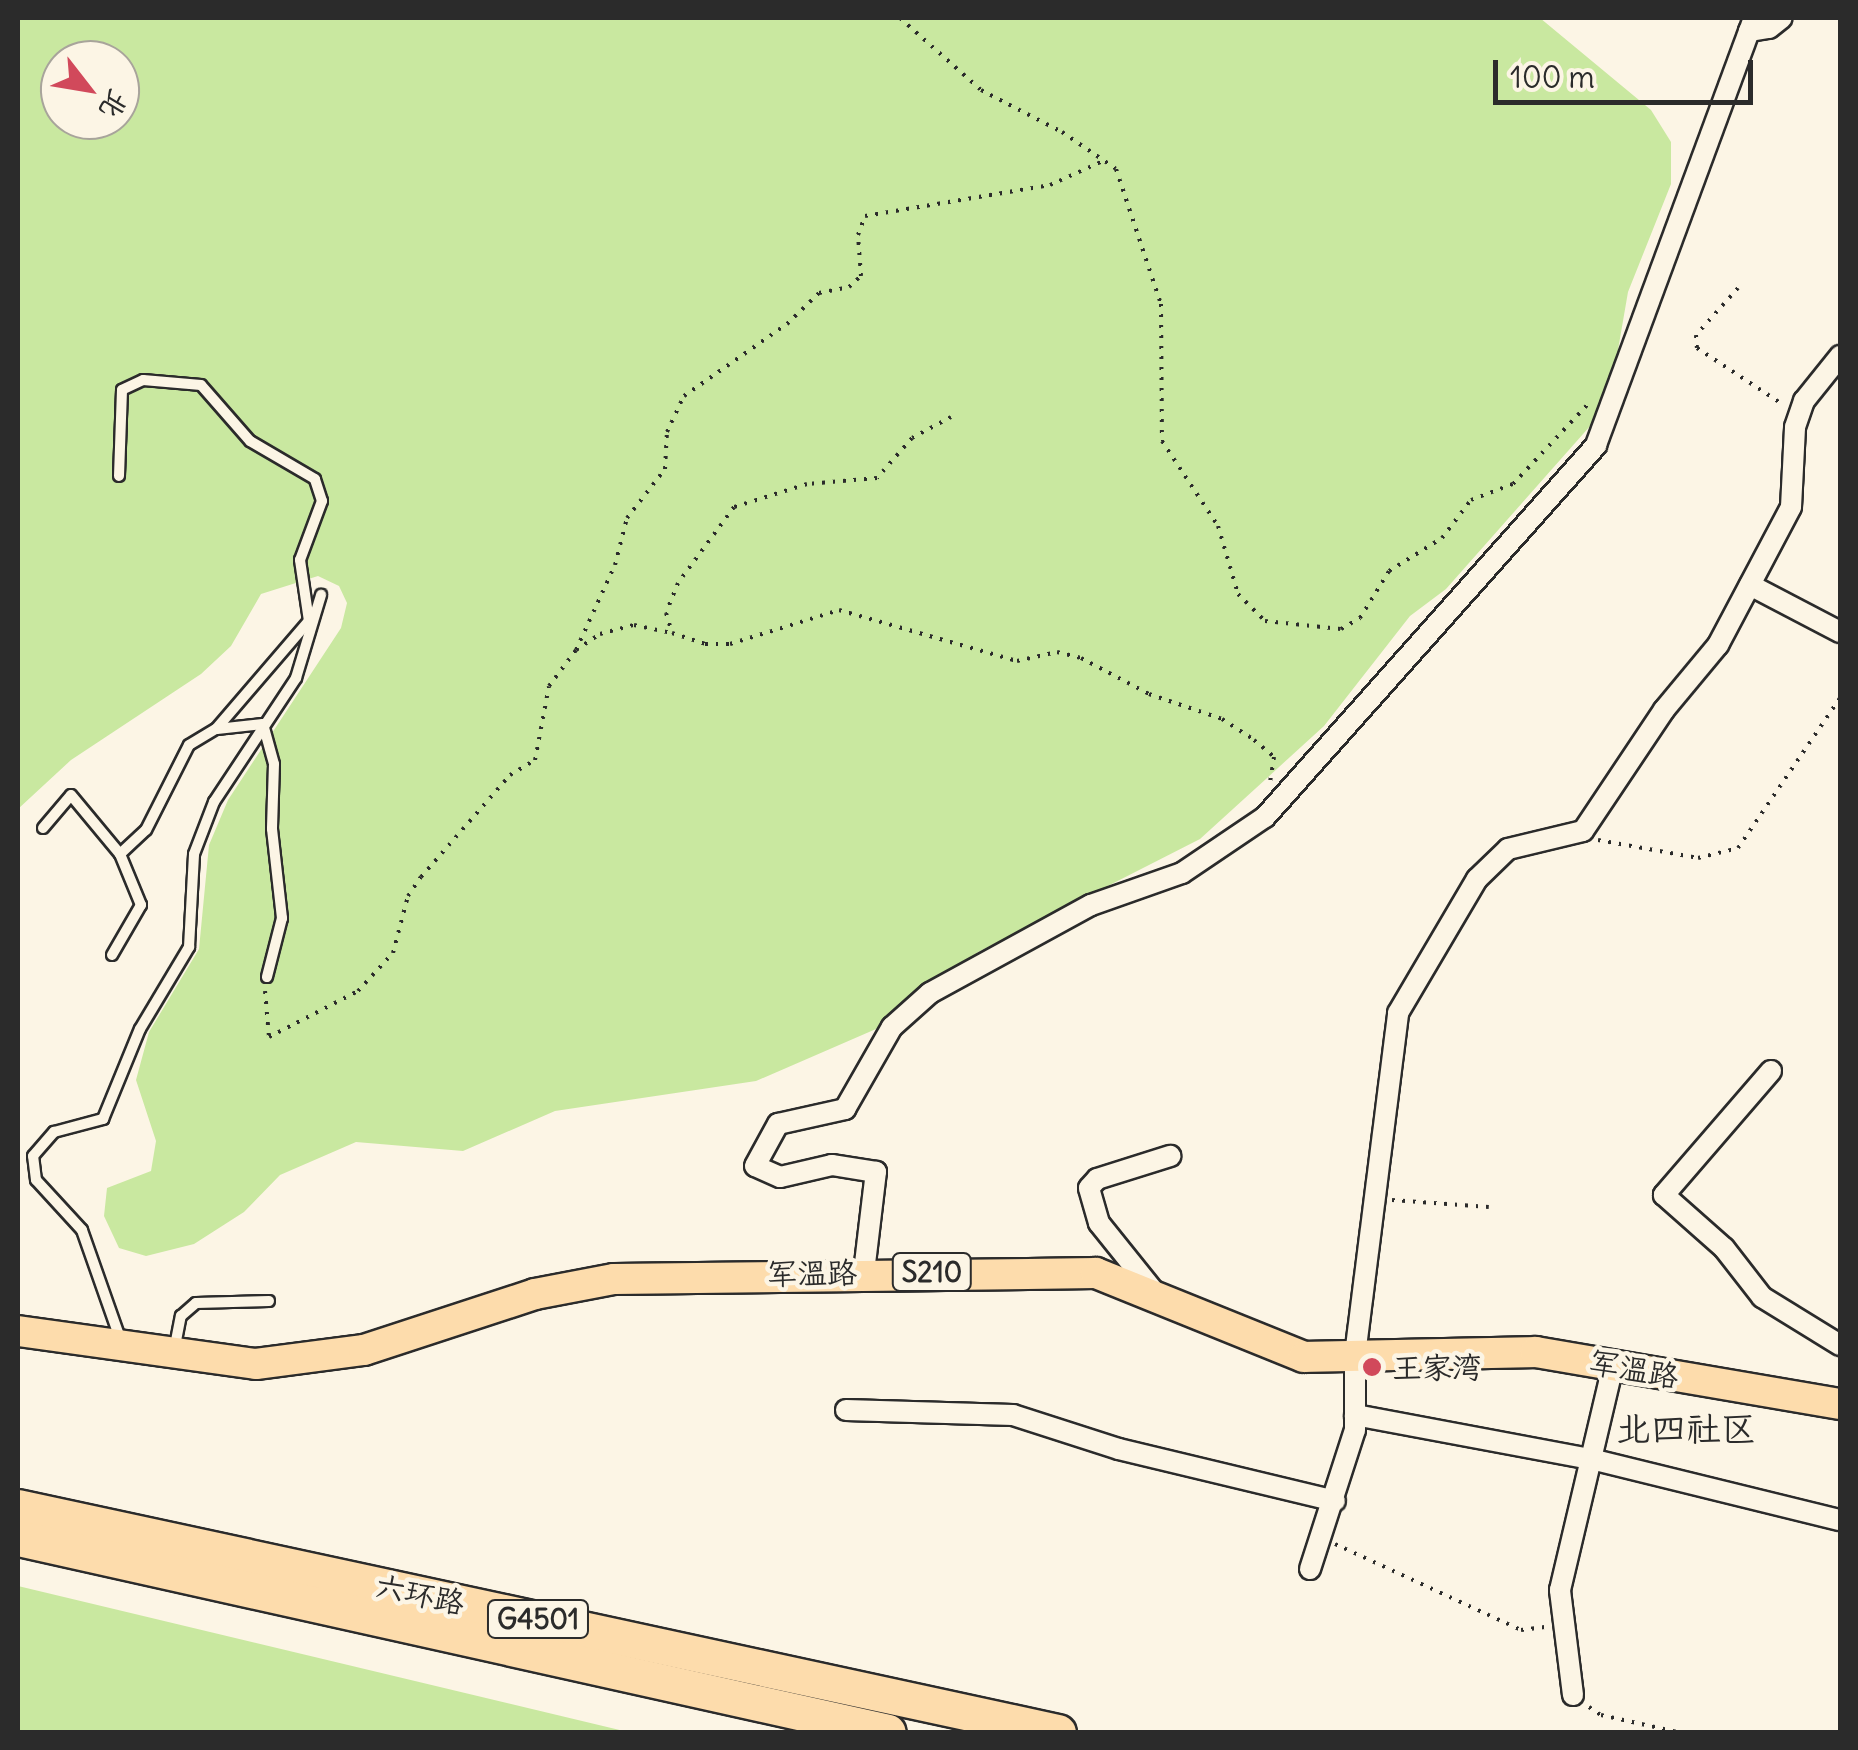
<!DOCTYPE html>
<html>
<head>
<meta charset="utf-8">
<style>
  body { margin:0 }
  #map { position:relative; width:1858px; height:1750px; overflow:hidden; background:#fcf5e5; font-family:Delius,"LXGW WenKai TC",sans-serif }
  div>[style] { position:absolute }
  .green>* { inset:0; background:#c9e8a0 }
  .path>* { height:4px; margin-top:-2px; transform-origin:0; background:repeating-linear-gradient(90deg,#2b2b2b 0 2.5px,transparent 0 10.5px) }
  .roads { filter:drop-shadow(2px 0 #2b2b2b) drop-shadow(-2px 0 #2b2b2b) drop-shadow(0 2px #2b2b2b) drop-shadow(0 -2px #2b2b2b) }
  .lane>* { height:10px; margin:-5px; padding:0 5px; transform-origin:5px; border-radius:5px; background:#fcf5e5 }
  .street>* { height:20px; margin:-10px; padding:0 10px; transform-origin:10px; border-radius:10px; background:#fcf5e5 }
  .primary>* { height:30px; margin:-15px; padding:0 15px; transform-origin:15px; border-radius:15px; background:#fddcac }
  .highway>* { height:35px; margin:-17.5px; padding:0 17.5px; transform-origin:17.5px; border-radius:17.5px; background:#fddcac }
  .dots>* { width:28px; height:28px; translate:-50% -50%; box-sizing:border-box; border:5px solid #fcf5e5; border-radius:50% }
  span { translate:-50% -50%; white-space:nowrap; text-align:center; line-height:1.15; -webkit-text-stroke:9px #fcf5e5; paint-order:stroke }
  .shield-label span { padding:2px 8px; background:#fcf5e5; border:2px solid; border-radius:8px; -webkit-text-stroke-width:0 }
  .shield-label { font-size:28px; color:#2b2b2b; font-weight:700 }
  .street-label { font-size:30px; color:#2b2b2b }
  .poi-label { font-size:30px; color:#2b2b2b }
  .left { translate:0 -50%; text-align:left }
  .quarter-label { font-size:35px; color:#2b2b2b }
  .frame { position:absolute; inset:0; border:20px solid #2b2b2b; pointer-events:none }
  .north { position:absolute; left:40px; top:40px; width:100px; height:100px; box-sizing:border-box; background:#fcf5e5; border:2px solid #a8a49b; border-radius:50%; rotate:121deg; font-size:28px; font-weight:700; line-height:40px; text-align:center; color:#2b2b2b }
  .north::after { content:''; display:block; margin:auto; width:35px; height:45px; background:#d1495b; clip-path:polygon(50% 0,100% 100%,50% 72%,0 100%) }
  .scale { position:absolute; left:1493px; top:60px; width:260px; height:45px; box-sizing:border-box; border:5px solid #2b2b2b; border-top:0; padding-left:12px; font-size:30px; line-height:35px; white-space:nowrap; color:#2b2b2b; -webkit-text-stroke:8px #fcf5e5; paint-order:stroke }
</style>
</head>
<body>
<div id="map">
  <div class="green">
    <i style="clip-path:polygon(evenodd,18px 18px,1540px 18px,1651px 110px,1671px 142px,1671px 184px,1628px 292px,1614px 373px,1591px 425px,1446px 589px,1410px 616px,1324px 726px,1200px 839px,978px 952px,876px 1029px,756px 1081px,555px 1111px,463px 1151px,356px 1142px,280px 1175px,244px 1212px,194px 1244px,146px 1256px,119px 1248px,104px 1216px,107px 1188px,151px 1171px,156px 1141px,136px 1080px,149px 1032px,199px 949px,209px 845px,228px 800px,341px 628px,347px 603px,339px 586px,318px 576px,261px 594px,231px 646px,201px 674px,71px 760px,18px 809px,18px 18px,60px 60px,120px 60px,120px 120px,60px 120px,60px 60px)"></i>
    <i style="clip-path:polygon(18px 1586px,628px 1732px,18px 1732px)"></i>
  </div>
  <div class="path">
    <i style="left:900px;top:18px;width:108px;rotate:41.6deg"></i>
    <i style="left:981px;top:90px;width:91px;rotate:27.4deg"></i>
    <i style="left:1062px;top:132px;width:65px;rotate:34.4deg"></i>
    <i style="left:1116px;top:169px;width:142px;rotate:71.6deg"></i>
    <i style="left:1161px;top:304px;width:137px;rotate:89.6deg"></i>
    <i style="left:1162px;top:441px;width:102px;rotate:56.6deg"></i>
    <i style="left:1218px;top:526px;width:71px;rotate:73.6deg"></i>
    <i style="left:1238px;top:594px;width:38px;rotate:45deg"></i>
    <i style="left:1265px;top:621px;width:76px;rotate:6deg"></i>
    <i style="left:1341px;top:629px;width:22px;rotate:-30deg"></i>
    <i style="left:1360px;top:618px;width:55px;rotate:-58.3deg"></i>
    <i style="left:1389px;top:571px;width:62px;rotate:-31.9deg"></i>
    <i style="left:1442px;top:538px;width:48px;rotate:-52.7deg"></i>
    <i style="left:1471px;top:500px;width:45px;rotate:-20.9deg"></i>
    <i style="left:1513px;top:484px;width:115px;rotate:-46.8deg"></i>
    <i style="left:1738px;top:288px;width:63px;rotate:131.8deg"></i>
    <i style="left:1696px;top:335px;width:13px;rotate:86deg"></i>
    <i style="left:1697px;top:348px;width:102px;rotate:33.4deg"></i>
    <i style="left:951px;top:417px;width:44px;rotate:151.7deg"></i>
    <i style="left:912px;top:438px;width:53px;rotate:131.2deg"></i>
    <i style="left:877px;top:478px;width:70px;rotate:175.1deg"></i>
    <i style="left:807px;top:484px;width:77px;rotate:162.5deg"></i>
    <i style="left:734px;top:507px;width:94px;rotate:126.4deg"></i>
    <i style="left:678px;top:583px;width:32px;rotate:112deg"></i>
    <i style="left:666px;top:613px;width:21px;rotate:73deg"></i>
    <i style="left:672px;top:633px;width:35px;rotate:18deg"></i>
    <i style="left:705px;top:644px;width:25px"></i>
    <i style="left:730px;top:644px;width:114px;rotate:-17.3deg"></i>
    <i style="left:839px;top:610px;width:185px;rotate:16deg"></i>
    <i style="left:1017px;top:661px;width:41px;rotate:-12.7deg"></i>
    <i style="left:1057px;top:652px;width:25px;rotate:14deg"></i>
    <i style="left:1081px;top:658px;width:77px;rotate:27.9deg"></i>
    <i style="left:1149px;top:694px;width:77px;rotate:18.9deg"></i>
    <i style="left:1222px;top:719px;width:38px;rotate:33deg"></i>
    <i style="left:1254px;top:740px;width:26px;rotate:40deg"></i>
    <i style="left:1274px;top:757px;width:25px;rotate:99deg"></i>
    <i style="left:576px;top:650px;width:94px;rotate:-65.4deg"></i>
    <i style="left:615px;top:565px;width:49px;rotate:-75.7deg"></i>
    <i style="left:627px;top:518px;width:62px;rotate:-52.2deg"></i>
    <i style="left:665px;top:469px;width:37px;rotate:-87deg"></i>
    <i style="left:667px;top:432px;width:40px;rotate:-65deg"></i>
    <i style="left:684px;top:396px;width:126px;rotate:-35deg"></i>
    <i style="left:787px;top:324px;width:45px;rotate:-44.1deg"></i>
    <i style="left:819px;top:293px;width:31px;rotate:-11deg"></i>
    <i style="left:849px;top:287px;width:16px;rotate:-43deg"></i>
    <i style="left:861px;top:276px;width:41px;rotate:-94.2deg"></i>
    <i style="left:858px;top:235px;width:20px;rotate:-70deg"></i>
    <i style="left:865px;top:216px;width:188px;rotate:-9.5deg"></i>
    <i style="left:1050px;top:185px;width:60px;rotate:-24.4deg"></i>
    <i style="left:1598px;top:840px;width:102px;rotate:10.2deg"></i>
    <i style="left:1698px;top:858px;width:41px;rotate:-14deg"></i>
    <i style="left:1738px;top:848px;width:181px;rotate:-55.8deg"></i>
    <i style="left:265px;top:991px;width:46px;rotate:85deg"></i>
    <i style="left:269px;top:1037px;width:100px;rotate:-27.3deg"></i>
    <i style="left:358px;top:991px;width:52px;rotate:-47.4deg"></i>
    <i style="left:393px;top:953px;width:59px;rotate:-75.3deg"></i>
    <i style="left:408px;top:896px;width:23px;rotate:-56deg"></i>
    <i style="left:421px;top:877px;width:135px;rotate:-48.9deg"></i>
    <i style="left:510px;top:775px;width:29px;rotate:-31deg"></i>
    <i style="left:535px;top:760px;width:75px;rotate:-79.3deg"></i>
    <i style="left:549px;top:686px;width:45px;rotate:-53.1deg"></i>
    <i style="left:576px;top:650px;width:29px;rotate:-34deg"></i>
    <i style="left:600px;top:634px;width:35px;rotate:-15deg"></i>
    <i style="left:634px;top:625px;width:39px;rotate:12deg"></i>
    <i style="left:1392px;top:1200px;width:97px;rotate:4.1deg"></i>
    <i style="left:1335px;top:1544px;width:205px;rotate:24.8deg"></i>
    <i style="left:1521px;top:1630px;width:26px;rotate:-7deg"></i>
    <i style="left:1589px;top:1707px;width:14px;rotate:34deg"></i>
    <i style="left:1601px;top:1715px;width:78px;rotate:12.6deg"></i>
  </div>
  <div class="roads">
    <div class="lane">
      <i style="left:217px;top:729px;width:46px;rotate:-6.2deg"></i>
      <i style="left:263px;top:724px;width:41px;rotate:74.6deg"></i>
      <i style="left:274px;top:764px;width:65px;rotate:91.8deg"></i>
      <i style="left:272px;top:829px;width:90px;rotate:83.6deg"></i>
      <i style="left:282px;top:918px;width:61px;rotate:104.3deg"></i>
      <i style="left:43px;top:828px;width:43px;rotate:-49.7deg"></i>
      <i style="left:71px;top:795px;width:77px;rotate:50.3deg"></i>
      <i style="left:112px;top:955px;width:58px;rotate:-59.9deg"></i>
      <i style="left:141px;top:905px;width:55px;rotate:-112.4deg"></i>
      <i style="left:120px;top:854px;width:35px;rotate:-43deg"></i>
      <i style="left:146px;top:830px;width:95px;rotate:-63.2deg"></i>
      <i style="left:189px;top:745px;width:31px;rotate:-31deg"></i>
      <i style="left:216px;top:729px;width:143px;rotate:-49.3deg"></i>
      <i style="left:309px;top:621px;width:62px;rotate:-98.4deg"></i>
      <i style="left:300px;top:560px;width:63px;rotate:-69.6deg"></i>
      <i style="left:322px;top:501px;width:23px;rotate:-108deg"></i>
      <i style="left:315px;top:479px;width:75px;rotate:-149.7deg"></i>
      <i style="left:250px;top:441px;width:74px;rotate:-131.2deg"></i>
      <i style="left:201px;top:385px;width:58px;rotate:-175.1deg"></i>
      <i style="left:143px;top:380px;width:23px;rotate:155deg"></i>
      <i style="left:122px;top:390px;width:86px;rotate:92deg"></i>
      <i style="left:121px;top:1341px;width:118px;rotate:-109.4deg"></i>
      <i style="left:82px;top:1230px;width:68px;rotate:-132.6deg"></i>
      <i style="left:36px;top:1180px;width:24px;rotate:-97deg"></i>
      <i style="left:33px;top:1156px;width:32px;rotate:-49deg"></i>
      <i style="left:54px;top:1132px;width:51px;rotate:-14.9deg"></i>
      <i style="left:103px;top:1119px;width:97px;rotate:-67.7deg"></i>
      <i style="left:140px;top:1029px;width:96px;rotate:-59.1deg"></i>
      <i style="left:189px;top:947px;width:93px;rotate:-86.9deg"></i>
      <i style="left:194px;top:854px;width:56px;rotate:-69deg"></i>
      <i style="left:214px;top:802px;width:149px;rotate:-56.5deg"></i>
      <i style="left:296px;top:678px;width:87px;rotate:-73.2deg"></i>
      <i style="left:174px;top:1351px;width:36px;rotate:-79deg"></i>
      <i style="left:181px;top:1316px;width:20px;rotate:-41deg"></i>
      <i style="left:196px;top:1303px;width:73px;rotate:-1.6deg"></i>
    </div>
    <div class="street">
      <i style="left:1749px;top:31px;width:20px;rotate:-9deg"></i>
      <i style="left:1769px;top:28px;width:16px;rotate:-38deg"></i>
      <i style="left:1750px;top:585px;width:102px;rotate:27.6deg"></i>
      <i style="left:1771px;top:1071px;width:164px;rotate:130.8deg"></i>
      <i style="left:1664px;top:1195px;width:80px;rotate:41.5deg"></i>
      <i style="left:1724px;top:1248px;width:62px;rotate:52.2deg"></i>
      <i style="left:1762px;top:1297px;width:92px;rotate:31.6deg"></i>
      <i style="left:864px;top:1272px;width:101px;rotate:-83.2deg"></i>
      <i style="left:876px;top:1172px;width:45px;rotate:-171deg"></i>
      <i style="left:832px;top:1165px;width:53px;rotate:167deg"></i>
      <i style="left:780px;top:1177px;width:27px;rotate:-156deg"></i>
      <i style="left:755px;top:1166px;width:48px;rotate:-61.3deg"></i>
      <i style="left:778px;top:1124px;width:69px;rotate:-12.6deg"></i>
      <i style="left:845px;top:1109px;width:95px;rotate:-60.2deg"></i>
      <i style="left:892px;top:1027px;width:51px;rotate:-41.8deg"></i>
      <i style="left:930px;top:993px;width:183px;rotate:-28.7deg"></i>
      <i style="left:1091px;top:905px;width:96px;rotate:-19.4deg"></i>
      <i style="left:1182px;top:873px;width:100px;rotate:-34deg"></i>
      <i style="left:1265px;top:817px;width:498px;rotate:-48.3deg"></i>
      <i style="left:1596px;top:445px;width:455px;rotate:-69.7deg"></i>
      <i style="left:1156px;top:1294px;width:91px;rotate:-128.8deg"></i>
      <i style="left:1099px;top:1223px;width:36px;rotate:-106deg"></i>
      <i style="left:1089px;top:1188px;width:12px;rotate:-48deg"></i>
      <i style="left:1097px;top:1179px;width:77px;rotate:-17.5deg"></i>
      <i style="left:846px;top:1410px;width:167px;rotate:1.7deg"></i>
      <i style="left:1013px;top:1415px;width:111px;rotate:17.8deg"></i>
      <i style="left:1119px;top:1449px;width:222px;rotate:13.5deg"></i>
      <i style="left:1355px;top:1415px;width:240px;rotate:10.6deg"></i>
      <i style="left:1591px;top:1459px;width:256px;rotate:13.8deg"></i>
      <i style="left:1310px;top:1569px;width:146px;rotate:-72.1deg"></i>
      <i style="left:1355px;top:1430px;width:75px;rotate:-90deg"></i>
      <i style="left:1355px;top:1355px;width:345px;rotate:-82.8deg"></i>
      <i style="left:1398px;top:1013px;width:156px;rotate:-59.5deg"></i>
      <i style="left:1477px;top:879px;width:43px;rotate:-44.1deg"></i>
      <i style="left:1508px;top:849px;width:77px;rotate:-13.5deg"></i>
      <i style="left:1583px;top:831px;width:146px;rotate:-56.2deg"></i>
      <i style="left:1664px;top:710px;width:85px;rotate:-50.3deg"></i>
      <i style="left:1718px;top:645px;width:156px;rotate:-62.1deg"></i>
      <i style="left:1791px;top:507px;width:80px;rotate:-87.1deg"></i>
      <i style="left:1795px;top:427px;width:28px;rotate:-71deg"></i>
      <i style="left:1804px;top:401px;width:58px;rotate:-51.3deg"></i>
      <i style="left:1573px;top:1695px;width:106px;rotate:-97.1deg"></i>
      <i style="left:1560px;top:1590px;width:231px;rotate:-76.7deg"></i>
    </div>
    <div class="primary">
      <i style="left:18px;top:1331px;width:240px;rotate:7.9deg"></i>
      <i style="left:256px;top:1364px;width:109px;rotate:-7.4deg"></i>
      <i style="left:364px;top:1350px;width:180px;rotate:-18.1deg"></i>
      <i style="left:535px;top:1294px;width:80px;rotate:-10.8deg"></i>
      <i style="left:614px;top:1279px;width:482px;rotate:-0.7deg"></i>
      <i style="left:1096px;top:1273px;width:224px;rotate:22deg"></i>
      <i style="left:1304px;top:1357px;width:232px;rotate:-1.2deg"></i>
      <i style="left:1536px;top:1352px;width:308px;rotate:9.7deg"></i>
    </div>
    <div class="highway">
      <i style="left:18px;top:1507px;width:1064px;rotate:12.21deg"></i>
      <i style="left:18px;top:1538px;width:891px;rotate:12.57deg"></i>
    </div>
  </div>
  <div class="dots">
    <i style="left:1372px;top:1367px;background:#d1495b"></i>
  </div>
  <div class="shield-label">
    <span style="left:932px;top:1272px">S210</span>
    <span style="left:538px;top:1619px">G4501</span>
  </div>
  <div class="street-label">
    <span style="left:812px;top:1273px;rotate:-1deg">军温路</span>
    <span style="left:1634px;top:1369px;rotate:10deg">军温路</span>
    <span style="left:420px;top:1594px;rotate:12deg">六环路</span>
  </div>
  <div class="poi-label">
    <span class="left" style="left:1392px;top:1367px">王家湾</span>
  </div>
  <div class="quarter-label">
    <span style="left:1686px;top:1428px">北四社区</span>
  </div>
  <div class="frame"></div>
  <div class="north">北</div>
  <div class="scale">100 m</div>
</div>
</body>
</html>
